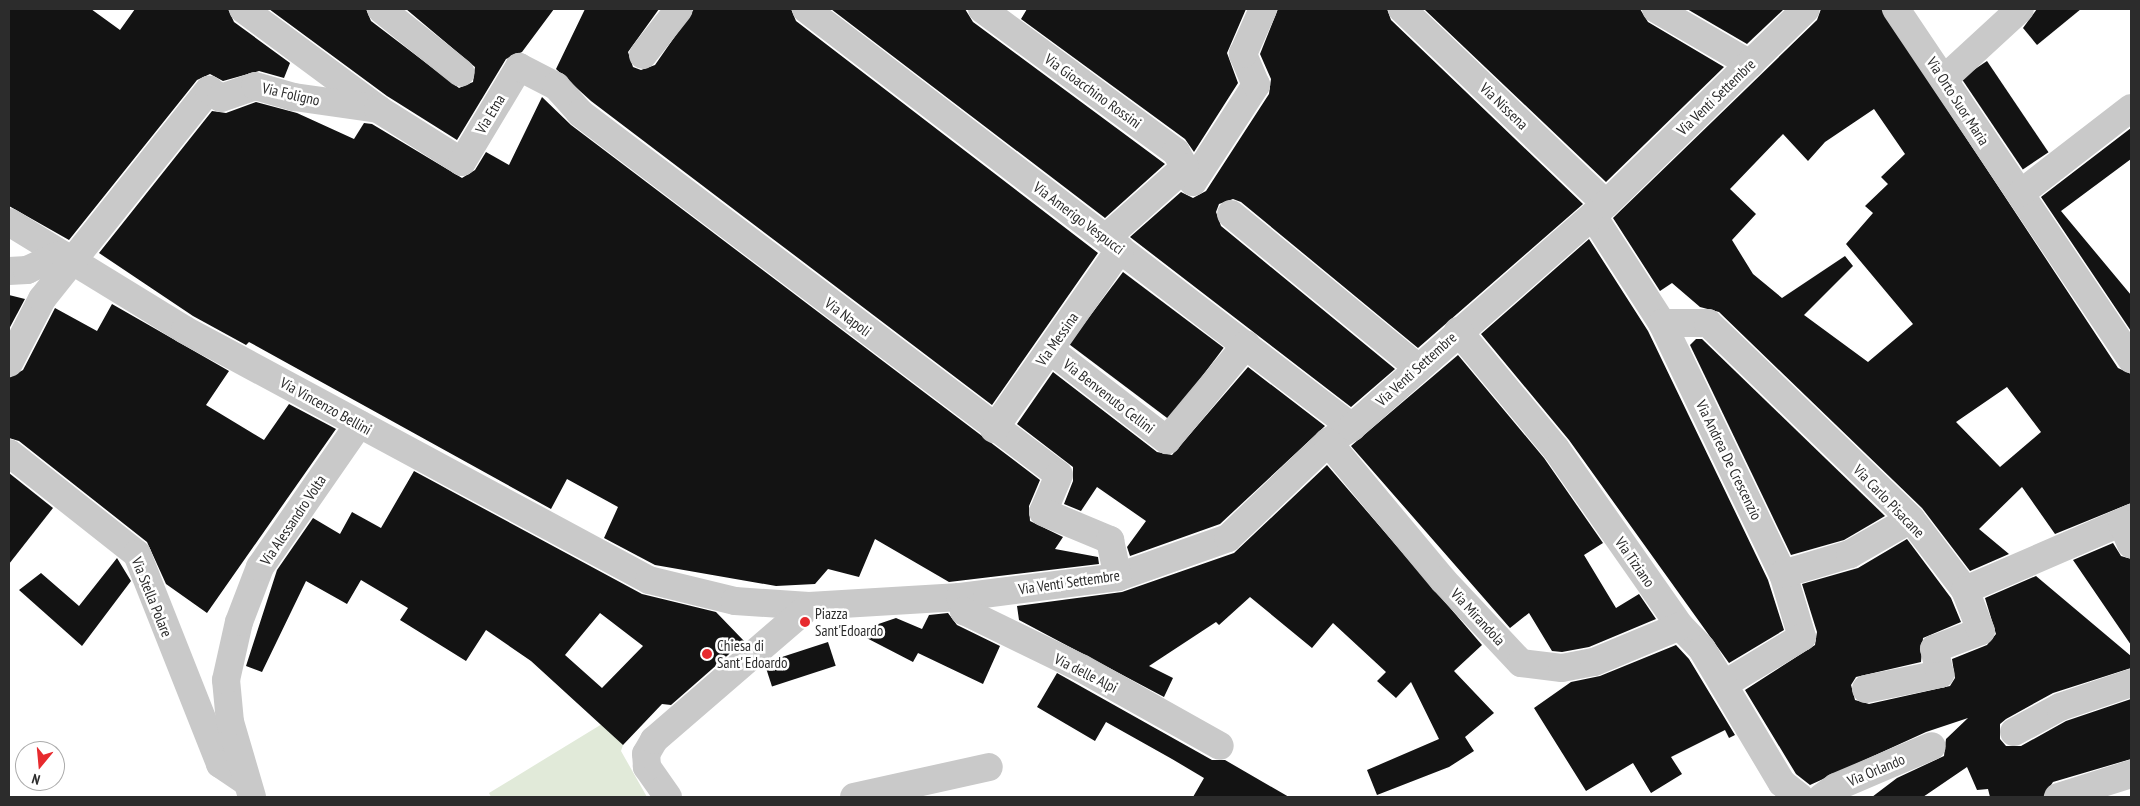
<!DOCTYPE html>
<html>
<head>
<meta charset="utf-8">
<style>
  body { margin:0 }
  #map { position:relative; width:2140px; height:806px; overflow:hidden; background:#fff; font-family:"PT Sans Narrow",sans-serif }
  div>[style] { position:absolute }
  .green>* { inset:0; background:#e1ead9 }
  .building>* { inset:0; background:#131313; transform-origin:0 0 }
  .minor>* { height:28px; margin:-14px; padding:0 14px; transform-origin:14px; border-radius:14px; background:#c9c9c9 }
  .dots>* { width:14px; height:14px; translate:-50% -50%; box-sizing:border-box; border:2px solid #fff; border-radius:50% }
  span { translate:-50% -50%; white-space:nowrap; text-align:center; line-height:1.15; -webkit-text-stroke:5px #fff; paint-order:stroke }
  .street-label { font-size:15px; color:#2c2c2c }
  .poi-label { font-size:15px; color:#2c2c2c }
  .left { translate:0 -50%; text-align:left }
  .frame { position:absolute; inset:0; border:10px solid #2c2c2c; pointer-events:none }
  .north { position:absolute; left:15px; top:741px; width:50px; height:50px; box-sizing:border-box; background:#fff; border:1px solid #ababab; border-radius:50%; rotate:197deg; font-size:14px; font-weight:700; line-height:20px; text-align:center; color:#2c2c2c }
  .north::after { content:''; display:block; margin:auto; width:18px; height:22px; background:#e72a2e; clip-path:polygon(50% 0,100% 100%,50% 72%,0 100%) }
</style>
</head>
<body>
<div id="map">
  <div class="green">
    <i style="clip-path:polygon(602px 724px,623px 745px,621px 751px,647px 797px,491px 797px,489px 793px)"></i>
  </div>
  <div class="building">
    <i style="clip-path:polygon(9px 9px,91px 9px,120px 30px,135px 9px,228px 9px,234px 22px,290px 63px,284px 78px,259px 71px,223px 81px,210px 74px,197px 80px,69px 240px,9px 206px)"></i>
    <i style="clip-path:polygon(269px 9px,366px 9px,371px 21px,459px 88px,473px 82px,475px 67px,406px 9px,554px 9px,522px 52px,506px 59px,457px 140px,387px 96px)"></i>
    <i style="clip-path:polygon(585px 9px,659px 9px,628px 52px,633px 67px,641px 70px,655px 65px,694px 9px,791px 9px,796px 21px,1098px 253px,992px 405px,591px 101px,556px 69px)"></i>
    <i style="clip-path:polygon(831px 9px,965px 9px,973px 22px,1165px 164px,1105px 218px)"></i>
    <i style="clip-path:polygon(1027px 9px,1246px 9px,1227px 53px,1238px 83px,1194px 152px,1185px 139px,1021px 19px)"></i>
    <i style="clip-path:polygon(1278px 9px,1387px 9px,1391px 20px,1583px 204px,1418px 348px,1241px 202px,1233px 199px,1219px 204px,1216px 212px,1221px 226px,1395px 369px,1351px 407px,1130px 237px,1181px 192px,1193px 198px,1206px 191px,1269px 94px,1271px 79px,1260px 54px)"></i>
    <i style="clip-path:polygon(1424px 9px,1640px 9px,1648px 22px,1724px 67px,1606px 182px)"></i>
    <i style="clip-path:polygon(1687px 9px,1784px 9px,1747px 44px)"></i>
    <i style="clip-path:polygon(evenodd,1821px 9px,1881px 9px,2118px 368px,2131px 374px,2131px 503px,2055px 534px,2022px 487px,1979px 529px,2009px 554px,1970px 571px,1922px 508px,1719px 312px,1700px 307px,1672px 283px,1660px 291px,1613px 218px,1817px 20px,1821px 9px,1874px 109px,1905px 154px,1881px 177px,1888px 184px,1865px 206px,1873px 213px,1846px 244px,1913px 324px,1868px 362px,1804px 315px,1853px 266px,1845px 256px,1782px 298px,1753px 274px,1732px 240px,1756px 214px,1730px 189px,1783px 134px,1808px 161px,1825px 142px,1874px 109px,1821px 9px,2007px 387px,2041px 432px,2000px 467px,1956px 422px,2007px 387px)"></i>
    <i style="clip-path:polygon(2081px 9px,2037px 45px,2023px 28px,2037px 9px)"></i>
    <i style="left:1987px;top:61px;width:110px;height:31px;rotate:56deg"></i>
    <i style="clip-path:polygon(542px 97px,571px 125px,1040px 480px,1029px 506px,1030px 521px,1063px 537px,1055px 549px,1098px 557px,1099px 564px,949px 582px,875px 539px,859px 577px,828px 569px,815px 584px,776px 586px,655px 565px,604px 538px,618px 507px,567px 479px,551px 509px,249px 342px,246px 345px,193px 316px,99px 253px,212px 111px,226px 113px,256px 102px,297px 113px,354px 139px,364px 123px,372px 124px,462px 178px,475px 170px,486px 152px,509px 165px)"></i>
    <i style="clip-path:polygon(2131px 128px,2131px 159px,2061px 211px,2131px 295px,2131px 331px,2041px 197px)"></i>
    <i style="clip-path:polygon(1589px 239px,1648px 331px,1768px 580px,1784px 630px,1729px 663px,1569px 440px,1481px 334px)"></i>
    <i style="left:1123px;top:272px;width:126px;height:90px;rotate:37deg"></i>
    <i style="clip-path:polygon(9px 295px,25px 299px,9px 329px)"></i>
    <i style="clip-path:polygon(112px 304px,229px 371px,206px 405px,264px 440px,289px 404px,336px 429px,207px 613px,166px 584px,147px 542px,19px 441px,9px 438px,9px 378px,23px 370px,55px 308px,97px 331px)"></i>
    <i style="clip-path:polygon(1696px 339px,1702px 339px,1885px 516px,1844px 540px,1791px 555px,1690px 345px)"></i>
    <i style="clip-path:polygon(1458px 355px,1544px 458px,1603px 543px,1584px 555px,1616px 608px,1639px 594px,1656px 619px,1589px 647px,1562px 652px,1552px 651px,1529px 613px,1510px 628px,1351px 446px)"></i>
    <i style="clip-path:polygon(1248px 367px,1325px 426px,1220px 524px,1130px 556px,1127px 547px,1146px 521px,1097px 487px,1081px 511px,1064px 504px,1073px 481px,1073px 467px,1017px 424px,1053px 372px,1157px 452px,1172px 455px)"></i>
    <i style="clip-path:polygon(1327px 465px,1482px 645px,1454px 671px,1494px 713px,1465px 737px,1474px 751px,1449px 767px,1377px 795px,1367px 770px,1439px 739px,1411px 682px,1396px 698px,1377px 681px,1386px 672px,1333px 623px,1312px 648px,1250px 597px,1219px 625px,1216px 622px,1149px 666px,1173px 678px,1164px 697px,1019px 620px,1017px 606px,1122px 592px,1234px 553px)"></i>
    <i style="clip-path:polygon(evenodd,414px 471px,642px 594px,716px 612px,744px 641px,671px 705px,662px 704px,623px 745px,531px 661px,486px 630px,466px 661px,400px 620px,408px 608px,361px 580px,347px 604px,306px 581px,262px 672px,246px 666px,277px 570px,313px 518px,340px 534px,352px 512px,381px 528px,414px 471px,600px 613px,643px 646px,602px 688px,565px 655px,600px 613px)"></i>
    <i style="clip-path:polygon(9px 473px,53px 508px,9px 564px)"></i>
    <i style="clip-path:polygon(1907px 539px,1951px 598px,1961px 622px,1923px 638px,1921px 662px,1856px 677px,1851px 685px,1855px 700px,1869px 704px,1950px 686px,1955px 678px,1952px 659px,1987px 645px,1996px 634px,1985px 598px,2036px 576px,2131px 656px,2131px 668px,2053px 693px,2006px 719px,2000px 724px,2000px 739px,2006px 746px,2021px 746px,2066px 721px,2131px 699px,2131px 759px,2053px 782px,2043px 797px,1990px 797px,1988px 789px,1977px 790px,1967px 767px,1923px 797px,1872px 797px,1897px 778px,1944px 756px,1946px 739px,1968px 718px,1926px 732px,1810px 785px,1796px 774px,1745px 690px,1815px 645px,1817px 632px,1802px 584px,1858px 568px)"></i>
    <i style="clip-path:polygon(2113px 543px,2121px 556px,2131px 559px,2131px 645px,2073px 560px)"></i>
    <i style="clip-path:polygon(117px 558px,131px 581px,82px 646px,19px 590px,41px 573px,79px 606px)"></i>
    <i style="clip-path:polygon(948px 613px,957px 625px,1000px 646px,983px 684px,918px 653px,913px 662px,855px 632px,896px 618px,922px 629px,929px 615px)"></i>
    <i style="left:828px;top:642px;width:25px;height:67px;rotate:72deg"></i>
    <i style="clip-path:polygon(1676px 645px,1689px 659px,1735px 735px,1729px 738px,1725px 730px,1671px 757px,1682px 774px,1651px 793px,1633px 763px,1586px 791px,1534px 708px,1571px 682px,1600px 676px)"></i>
    <i style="clip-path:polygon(1057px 673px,1212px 760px,1225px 760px,1289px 797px,1193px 797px,1204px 778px,1172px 759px,1106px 722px,1095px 741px,1037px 707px)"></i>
  </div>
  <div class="minor">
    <i style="left:243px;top:9px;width:167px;rotate:36.5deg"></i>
    <i style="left:381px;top:9px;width:102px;rotate:38.7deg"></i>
    <i style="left:806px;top:9px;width:688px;rotate:37.44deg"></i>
    <i style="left:982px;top:9px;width:241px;rotate:36.4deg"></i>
    <i style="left:1176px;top:152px;width:34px;rotate:60deg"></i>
    <i style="left:1193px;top:182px;width:116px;rotate:-57deg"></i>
    <i style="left:1256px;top:85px;width:34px;rotate:-113deg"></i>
    <i style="left:1243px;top:54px;width:49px;rotate:-66deg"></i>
    <i style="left:1402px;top:9px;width:282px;rotate:43.7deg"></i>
    <i style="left:1656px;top:9px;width:109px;rotate:30.3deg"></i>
    <i style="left:1896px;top:9px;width:422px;rotate:56.1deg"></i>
    <i style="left:643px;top:55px;width:58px;rotate:-52deg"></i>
    <i style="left:1944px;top:79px;width:103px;rotate:-42.6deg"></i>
    <i style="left:2021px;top:193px;width:139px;rotate:-37.7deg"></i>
    <i style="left:1231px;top:214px;width:241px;rotate:39.4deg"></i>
    <i style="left:1593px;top:216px;width:127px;rotate:57.2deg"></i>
    <i style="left:1662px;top:323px;width:279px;rotate:64.3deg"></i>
    <i style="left:1783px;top:574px;width:66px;rotate:73.2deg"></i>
    <i style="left:1802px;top:637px;width:89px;rotate:148.8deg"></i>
    <i style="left:9px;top:222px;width:206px;rotate:31.5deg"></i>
    <i style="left:185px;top:330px;width:527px;rotate:28.32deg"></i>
    <i style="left:649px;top:580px;width:89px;rotate:13.7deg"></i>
    <i style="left:735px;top:601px;width:74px;rotate:3.9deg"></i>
    <i style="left:809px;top:606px;width:151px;rotate:-3.4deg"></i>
    <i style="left:960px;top:597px;width:159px;rotate:-7.2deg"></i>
    <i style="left:1118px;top:577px;width:117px;rotate:-19.5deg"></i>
    <i style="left:1228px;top:538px;width:139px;rotate:-43.8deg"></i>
    <i style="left:1328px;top:442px;width:28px;rotate:-32deg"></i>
    <i style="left:1352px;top:427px;width:338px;rotate:-41.3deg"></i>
    <i style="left:1606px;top:204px;width:279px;rotate:-44.3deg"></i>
    <i style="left:1106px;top:238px;width:106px;rotate:-41.9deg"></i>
    <i style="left:9px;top:271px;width:18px;rotate:-3deg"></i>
    <i style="left:27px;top:270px;width:35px;rotate:-25deg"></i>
    <i style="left:1662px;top:323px;width:46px"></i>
    <i style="left:1708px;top:323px;width:282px;rotate:44deg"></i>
    <i style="left:1911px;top:519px;width:89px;rotate:52.7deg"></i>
    <i style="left:1965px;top:590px;width:181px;rotate:-23.4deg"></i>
    <i style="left:1458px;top:331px;width:153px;rotate:50.3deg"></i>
    <i style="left:1556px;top:449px;width:216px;rotate:55deg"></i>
    <i style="left:1680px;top:626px;width:32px;rotate:46deg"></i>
    <i style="left:1702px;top:649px;width:156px;rotate:59.2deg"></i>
    <i style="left:1782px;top:783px;width:23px;rotate:38deg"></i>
    <i style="left:1050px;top:350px;width:148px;rotate:37.6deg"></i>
    <i style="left:1167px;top:440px;width:124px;rotate:-50.3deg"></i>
    <i style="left:9px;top:363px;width:72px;rotate:-62.7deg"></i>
    <i style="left:42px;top:299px;width:268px;rotate:-51.4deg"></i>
    <i style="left:209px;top:90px;width:14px;rotate:34deg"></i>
    <i style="left:221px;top:98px;width:36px;rotate:-19deg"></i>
    <i style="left:255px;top:86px;width:41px;rotate:15.8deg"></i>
    <i style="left:294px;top:97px;width:85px;rotate:8.1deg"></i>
    <i style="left:378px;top:109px;width:99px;rotate:32.2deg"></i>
    <i style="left:462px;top:162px;width:111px;rotate:-59deg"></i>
    <i style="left:519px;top:67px;width:42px;rotate:27.2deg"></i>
    <i style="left:556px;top:86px;width:36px;rotate:48deg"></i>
    <i style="left:580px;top:113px;width:600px;rotate:37.08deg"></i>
    <i style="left:1059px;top:475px;width:40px;rotate:113.4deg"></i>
    <i style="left:1043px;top:512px;width:73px;rotate:22.7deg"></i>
    <i style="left:1110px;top:540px;width:38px;rotate:78deg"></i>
    <i style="left:994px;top:429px;width:220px;rotate:-55deg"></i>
    <i style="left:1328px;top:442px;width:180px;rotate:50.2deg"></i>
    <i style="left:1443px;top:580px;width:114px;rotate:46.8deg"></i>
    <i style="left:1521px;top:663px;width:41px;rotate:7deg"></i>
    <i style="left:1562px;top:668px;width:33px;rotate:-11deg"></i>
    <i style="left:1594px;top:662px;width:93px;rotate:-22.7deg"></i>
    <i style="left:9px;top:453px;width:163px;rotate:38.3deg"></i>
    <i style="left:137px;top:554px;width:226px;rotate:68.4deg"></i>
    <i style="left:220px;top:764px;width:29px;rotate:34deg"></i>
    <i style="left:2122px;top:523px;width:23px;rotate:67deg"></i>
    <i style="left:1783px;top:574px;width:70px;rotate:-16.6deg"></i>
    <i style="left:1850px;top:554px;width:70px;rotate:-29.8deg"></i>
    <i style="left:960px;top:597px;width:15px;rotate:74deg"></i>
    <i style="left:964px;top:611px;width:130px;rotate:26deg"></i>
    <i style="left:1081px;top:668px;width:159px;rotate:29.3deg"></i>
    <i style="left:1866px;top:689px;width:76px;rotate:-11.5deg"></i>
    <i style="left:1940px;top:674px;width:26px;rotate:-103deg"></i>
    <i style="left:1934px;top:649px;width:50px;rotate:-21deg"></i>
    <i style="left:1981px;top:631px;width:44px;rotate:-111.3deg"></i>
    <i style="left:2014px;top:732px;width:52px;rotate:-28.5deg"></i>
    <i style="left:2060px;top:707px;width:75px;rotate:-18.7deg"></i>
    <i style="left:252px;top:797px;width:78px;rotate:-106.3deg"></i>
    <i style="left:230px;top:722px;width:42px;rotate:-95.4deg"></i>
    <i style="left:226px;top:680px;width:59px;rotate:-77.4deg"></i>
    <i style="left:239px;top:622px;width:59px;rotate:-69.1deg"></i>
    <i style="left:260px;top:567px;width:174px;rotate:-55.3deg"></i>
    <i style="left:668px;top:797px;width:37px;rotate:-125deg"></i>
    <i style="left:647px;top:767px;width:13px;rotate:-94deg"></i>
    <i style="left:646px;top:754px;width:16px;rotate:-60deg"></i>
    <i style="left:654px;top:740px;width:205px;rotate:-40.8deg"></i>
    <i style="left:854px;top:797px;width:138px;rotate:-12.5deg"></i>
    <i style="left:1822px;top:797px;width:17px;rotate:-36deg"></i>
    <i style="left:1836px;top:787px;width:104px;rotate:-23.1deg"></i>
    <i style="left:2058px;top:797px;width:77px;rotate:-17.5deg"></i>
  </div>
  <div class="dots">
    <i style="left:805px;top:622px;background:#e72a2e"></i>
    <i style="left:707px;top:654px;background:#e72a2e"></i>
  </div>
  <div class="street-label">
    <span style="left:1093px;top:91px;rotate:36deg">Via Gioacchino Rossini</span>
    <span style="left:291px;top:94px;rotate:13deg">Via Foligno</span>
    <span style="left:1716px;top:97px;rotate:-44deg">Via Venti Settembre</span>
    <span style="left:1958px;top:101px;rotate:57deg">Via Orto Suor Maria</span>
    <span style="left:1504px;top:106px;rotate:44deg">Via Nissena</span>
    <span style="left:490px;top:114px;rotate:-59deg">Via Etna</span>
    <span style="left:1079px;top:218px;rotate:37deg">Via Amerigo Vespucci</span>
    <span style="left:848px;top:317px;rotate:37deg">Via Napoli</span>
    <span style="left:1057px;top:339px;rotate:-55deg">Via Messina</span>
    <span style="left:1416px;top:369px;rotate:-42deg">Via Venti Settembre</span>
    <span style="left:1109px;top:396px;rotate:38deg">Via Benvenuto Cellini</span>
    <span style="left:326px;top:406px;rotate:29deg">Via Vincenzo Bellini</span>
    <span style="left:1729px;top:460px;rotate:64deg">Via Andrea De Crescenzio</span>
    <span style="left:1889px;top:501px;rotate:46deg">Via Carlo Pisacane</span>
    <span style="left:293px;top:520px;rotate:-56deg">Via Alessandro Volta</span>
    <span style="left:1635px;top:562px;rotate:55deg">Via Tiziano</span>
    <span style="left:1069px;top:582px;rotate:-8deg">Via Venti Settembre</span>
    <span style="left:152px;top:597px;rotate:68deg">Via Stella Polare</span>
    <span style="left:1478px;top:617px;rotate:47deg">Via Mirandola</span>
    <span style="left:1086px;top:673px;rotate:27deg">Via delle Alpi</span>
    <span style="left:1876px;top:770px;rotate:-23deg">Via Orlando</span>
  </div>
  <div class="poi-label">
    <span class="left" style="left:815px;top:622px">Piazza<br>Sant'Edoardo</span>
    <span class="left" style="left:717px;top:654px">Chiesa di<br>Sant' Edoardo</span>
  </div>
  <div class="frame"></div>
  <div class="north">N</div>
</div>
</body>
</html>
